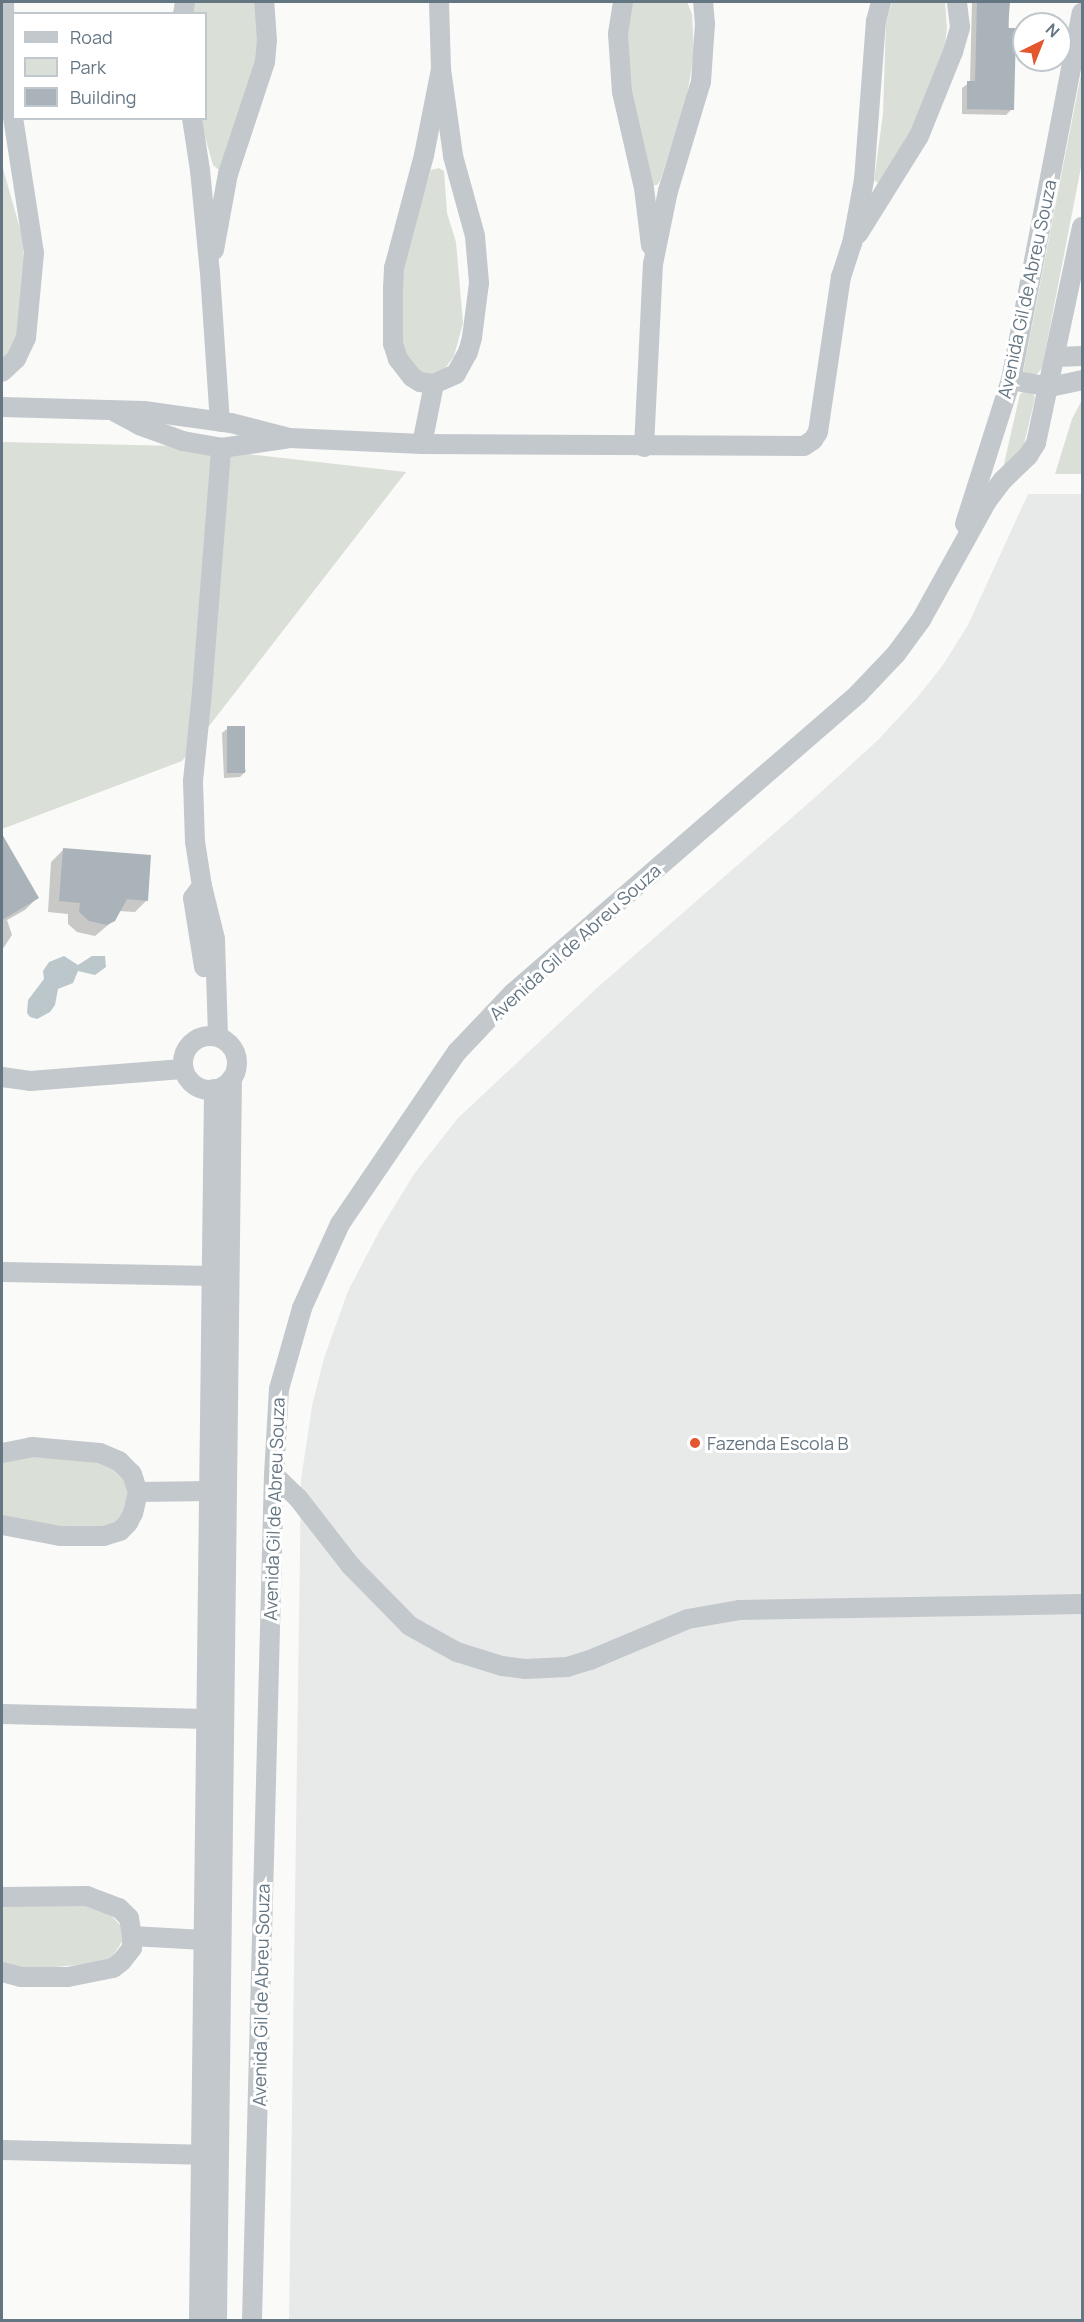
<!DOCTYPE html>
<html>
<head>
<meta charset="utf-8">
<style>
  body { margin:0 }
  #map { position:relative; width:1084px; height:2322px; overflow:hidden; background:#fafaf8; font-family:Manrope,sans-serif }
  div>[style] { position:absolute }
  .built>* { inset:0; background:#e8e9e9 }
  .green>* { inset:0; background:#dadfd7 }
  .water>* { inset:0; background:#bbc7cb }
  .shadow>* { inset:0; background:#0003 }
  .building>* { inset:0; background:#aab3b9; transform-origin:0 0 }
  .minor>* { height:20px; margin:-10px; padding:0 10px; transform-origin:10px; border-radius:10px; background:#c3c8cc }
  .minor>.ring { margin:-10px; padding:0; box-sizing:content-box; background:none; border:20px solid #c3c8cc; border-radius:50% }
  .dots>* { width:16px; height:16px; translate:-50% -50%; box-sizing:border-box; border:3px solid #fff; border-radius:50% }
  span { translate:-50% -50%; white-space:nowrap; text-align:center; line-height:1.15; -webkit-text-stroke:6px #fff; paint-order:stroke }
  .street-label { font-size:18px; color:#657683 }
  .poi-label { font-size:18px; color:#657683 }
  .left { translate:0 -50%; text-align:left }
  .frame { position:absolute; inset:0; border:3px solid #657683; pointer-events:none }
  .legend { position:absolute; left:12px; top:12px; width:195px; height:108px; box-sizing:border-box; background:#fff; border:2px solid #c1c8cd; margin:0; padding:8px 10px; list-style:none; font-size:18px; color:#657683 }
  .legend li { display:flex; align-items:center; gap:12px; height:30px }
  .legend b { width:30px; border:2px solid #c1c8cd }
  .north { position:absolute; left:1012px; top:12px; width:60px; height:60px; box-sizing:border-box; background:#fff; border:2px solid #c1c8cd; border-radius:50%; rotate:43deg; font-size:16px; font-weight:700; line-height:24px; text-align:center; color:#657683 }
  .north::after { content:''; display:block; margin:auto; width:21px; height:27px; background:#e4572e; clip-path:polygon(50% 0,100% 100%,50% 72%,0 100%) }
</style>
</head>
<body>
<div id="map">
  <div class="built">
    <i style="clip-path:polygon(1028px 494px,1082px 494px,1082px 2320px,289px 2320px,301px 1480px,312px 1406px,324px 1358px,348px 1291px,381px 1228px,414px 1174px,458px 1118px,598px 987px,820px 793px,879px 739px,916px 699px,943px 665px,968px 625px)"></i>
  </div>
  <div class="green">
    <i style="clip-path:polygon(194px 2px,255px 2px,259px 23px,257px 68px,220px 171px,213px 165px,200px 119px,206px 118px,206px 14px,192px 14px)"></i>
    <i style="clip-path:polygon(632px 2px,687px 2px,692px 14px,694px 52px,687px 96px,660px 181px,657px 185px,653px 185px,628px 86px,628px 19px)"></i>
    <i style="clip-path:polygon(892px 2px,945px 2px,947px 28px,944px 52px,905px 146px,881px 185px,874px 180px,883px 114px,886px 22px)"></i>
    <i style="clip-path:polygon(1082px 69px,1082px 162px,1042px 368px,1037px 374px,1028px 374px,1023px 372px)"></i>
    <i style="clip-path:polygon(2px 165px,21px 232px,26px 272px,21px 326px,8px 357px,2px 359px)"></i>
    <i style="clip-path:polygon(439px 168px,444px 171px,447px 213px,456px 242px,463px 323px,454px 356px,441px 374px,424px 378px,414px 373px,398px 340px,397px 277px,431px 170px)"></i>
    <i style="clip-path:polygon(1025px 391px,1033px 393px,1035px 398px,1023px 448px,1003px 468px,1020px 394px)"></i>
    <i style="clip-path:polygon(1081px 402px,1082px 474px,1055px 474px,1072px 419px)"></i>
    <i style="clip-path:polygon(2px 442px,178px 446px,406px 472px,182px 761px,2px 829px)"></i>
    <i style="clip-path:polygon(30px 1457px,87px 1459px,119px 1468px,129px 1482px,126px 1509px,121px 1519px,102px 1528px,39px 1525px,2px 1520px,2px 1461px)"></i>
    <i style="clip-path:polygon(84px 1903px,106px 1910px,120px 1925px,123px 1940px,109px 1962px,23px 1970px,2px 1966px,2px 1904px)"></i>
  </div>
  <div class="water">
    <i style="clip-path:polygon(64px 956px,78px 965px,92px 956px,105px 956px,106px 967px,95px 975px,78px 971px,73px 983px,58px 989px,55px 1005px,50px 1012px,37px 1019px,30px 1017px,27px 1013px,28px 1000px,44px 979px,43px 971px,49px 962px)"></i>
  </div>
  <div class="shadow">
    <i style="clip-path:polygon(972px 2px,1008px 2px,1012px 109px,1006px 115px,962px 114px,962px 88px,970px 82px)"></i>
    <i style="clip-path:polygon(228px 728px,246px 771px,240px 777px,224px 778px,222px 733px)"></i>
    <i style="clip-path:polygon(9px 850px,37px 898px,25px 910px,7px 920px,12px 935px,2px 950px,2px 854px)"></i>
    <i style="clip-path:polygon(63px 850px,147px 900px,135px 912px,119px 911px,114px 920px,95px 936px,77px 932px,68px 924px,68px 914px,48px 912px,51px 862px)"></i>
  </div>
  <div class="building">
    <i style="clip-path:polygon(977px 2px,1010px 2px,1008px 28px,1016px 28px,1014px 110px,967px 109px,967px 81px,975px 81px)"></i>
    <i style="left:227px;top:726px;width:18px;height:47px"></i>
    <i style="clip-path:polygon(2px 834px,39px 898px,2px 920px)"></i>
    <i style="clip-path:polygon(63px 848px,151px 855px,148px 901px,127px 899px,115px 921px,107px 925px,89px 921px,79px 912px,80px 903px,59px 901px)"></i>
  </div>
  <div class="minor">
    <i style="left:439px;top:2px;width:67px;rotate:88.3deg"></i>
    <i style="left:441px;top:69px;width:88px;rotate:82.1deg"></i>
    <i style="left:453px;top:156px;width:83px;rotate:74.6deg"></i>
    <i style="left:475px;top:236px;width:47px;rotate:85.1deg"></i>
    <i style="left:479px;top:283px;width:55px;rotate:97.3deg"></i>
    <i style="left:472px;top:338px;width:15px;rotate:106deg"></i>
    <i style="left:468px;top:352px;width:25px;rotate:119deg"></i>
    <i style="left:456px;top:374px;width:24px;rotate:156deg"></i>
    <i style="left:434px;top:384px;width:14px;rotate:-172deg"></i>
    <i style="left:420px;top:382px;width:9px;rotate:-148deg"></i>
    <i style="left:412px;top:377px;width:23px;rotate:-128deg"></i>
    <i style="left:398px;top:359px;width:16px;rotate:-108deg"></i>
    <i style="left:393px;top:344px;width:56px;rotate:-90deg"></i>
    <i style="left:393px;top:288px;width:20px;rotate:-87deg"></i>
    <i style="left:394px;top:268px;width:117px;rotate:-75.1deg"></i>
    <i style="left:424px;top:155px;width:88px;rotate:-78.8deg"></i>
    <i style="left:623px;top:2px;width:32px;rotate:99deg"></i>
    <i style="left:618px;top:34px;width:58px;rotate:86.1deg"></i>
    <i style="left:622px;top:92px;width:98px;rotate:77.1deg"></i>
    <i style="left:644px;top:188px;width:58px;rotate:83.1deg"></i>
    <i style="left:183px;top:14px;width:12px;rotate:-81deg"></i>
    <i style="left:192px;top:118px;width:53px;rotate:81.3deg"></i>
    <i style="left:200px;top:170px;width:103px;rotate:84.5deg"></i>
    <i style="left:210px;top:273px;width:149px;rotate:86.2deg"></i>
    <i style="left:858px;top:234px;width:115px;rotate:-58.1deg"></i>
    <i style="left:919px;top:136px;width:91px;rotate:-68deg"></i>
    <i style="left:953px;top:52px;width:26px;rotate:-74deg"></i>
    <i style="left:960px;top:27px;width:25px;rotate:-97deg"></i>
    <i style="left:214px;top:250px;width:77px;rotate:-79.6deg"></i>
    <i style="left:228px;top:174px;width:118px;rotate:-71.7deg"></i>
    <i style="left:265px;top:62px;width:21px;rotate:-85deg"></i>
    <i style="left:267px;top:41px;width:39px;rotate:-94deg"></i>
    <i style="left:1056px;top:357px;width:26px;rotate:-2deg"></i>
    <i style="left:2px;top:372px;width:19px;rotate:-43deg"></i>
    <i style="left:16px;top:359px;width:23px;rotate:-65deg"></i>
    <i style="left:26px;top:338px;width:85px;rotate:-84.6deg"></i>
    <i style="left:34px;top:253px;width:190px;rotate:-98.8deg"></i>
    <i style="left:5px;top:65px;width:63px;rotate:-90.9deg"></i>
    <i style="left:1011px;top:380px;width:40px;rotate:10deg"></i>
    <i style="left:1050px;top:387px;width:33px;rotate:-12deg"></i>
    <i style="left:2px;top:407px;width:142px;rotate:1.6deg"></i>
    <i style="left:144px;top:411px;width:88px;rotate:7.9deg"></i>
    <i style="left:231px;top:423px;width:61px;rotate:14.3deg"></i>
    <i style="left:290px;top:438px;width:132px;rotate:2.6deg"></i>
    <i style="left:422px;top:444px;width:382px;rotate:0.3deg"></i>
    <i style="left:804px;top:446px;width:11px;rotate:-34deg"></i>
    <i style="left:813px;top:440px;width:9px;rotate:-58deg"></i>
    <i style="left:818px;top:432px;width:157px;rotate:-81.6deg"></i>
    <i style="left:841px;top:277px;width:35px;rotate:-72deg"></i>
    <i style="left:852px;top:244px;width:65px;rotate:-79.4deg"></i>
    <i style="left:864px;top:180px;width:159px;rotate:-85.7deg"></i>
    <i style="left:876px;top:21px;width:20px;rotate:-75deg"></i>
    <i style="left:115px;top:412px;width:27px;rotate:28deg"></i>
    <i style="left:139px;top:425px;width:47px;rotate:20deg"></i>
    <i style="left:183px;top:441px;width:39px;rotate:10deg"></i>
    <i style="left:221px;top:448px;width:65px;rotate:-8deg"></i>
    <i style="left:422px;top:444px;width:61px;rotate:-78.7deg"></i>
    <i style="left:644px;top:447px;width:183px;rotate:-87.2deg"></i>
    <i style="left:653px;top:264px;width:75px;rotate:-78.4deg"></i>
    <i style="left:668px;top:191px;width:114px;rotate:-73.2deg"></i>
    <i style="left:701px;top:82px;width:58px;rotate:-86.1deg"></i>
    <i style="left:705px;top:24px;width:22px;rotate:-95deg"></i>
    <i style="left:965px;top:524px;width:151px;rotate:-72.3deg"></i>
    <i style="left:1011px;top:380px;width:374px;rotate:-79.1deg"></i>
    <i style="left:202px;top:886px;width:15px;rotate:127deg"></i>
    <i style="left:193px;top:898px;width:70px;rotate:80.9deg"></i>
    <i class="ring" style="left:183px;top:1036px;width:34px;height:34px"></i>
    <i style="left:218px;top:1036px;width:97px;rotate:-91.8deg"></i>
    <i style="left:215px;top:939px;width:55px;rotate:-103.8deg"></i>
    <i style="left:202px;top:886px;width:45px;rotate:-99deg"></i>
    <i style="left:195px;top:842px;width:61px;rotate:-91.9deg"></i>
    <i style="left:193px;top:781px;width:89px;rotate:-84.2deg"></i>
    <i style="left:202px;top:692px;width:245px;rotate:-85.5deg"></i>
    <i style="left:2px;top:1077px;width:28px;rotate:8deg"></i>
    <i style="left:30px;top:1081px;width:153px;rotate:-4.5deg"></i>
    <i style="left:2px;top:1272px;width:211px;rotate:1.1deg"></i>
    <i style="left:2px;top:1453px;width:31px;rotate:-11deg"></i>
    <i style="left:32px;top:1447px;width:68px;rotate:5deg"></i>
    <i style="left:100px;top:1453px;width:21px;rotate:23deg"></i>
    <i style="left:119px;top:1461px;width:18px;rotate:45deg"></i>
    <i style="left:132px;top:1474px;width:19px;rotate:72deg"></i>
    <i style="left:138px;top:1492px;width:22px;rotate:103deg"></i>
    <i style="left:133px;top:1513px;width:11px;rotate:117deg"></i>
    <i style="left:128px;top:1523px;width:11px;rotate:135deg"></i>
    <i style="left:120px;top:1531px;width:17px;rotate:163deg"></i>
    <i style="left:104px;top:1536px;width:44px;rotate:180deg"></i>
    <i style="left:60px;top:1536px;width:59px;rotate:-169.3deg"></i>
    <i style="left:274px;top:1475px;width:33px;rotate:44deg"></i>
    <i style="left:298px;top:1498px;width:86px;rotate:52.1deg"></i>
    <i style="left:351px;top:1566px;width:84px;rotate:45.5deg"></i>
    <i style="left:410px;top:1626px;width:54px;rotate:29deg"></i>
    <i style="left:457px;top:1652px;width:47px;rotate:17.3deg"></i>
    <i style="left:502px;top:1666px;width:23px;rotate:7deg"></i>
    <i style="left:525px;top:1669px;width:42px;rotate:-2.7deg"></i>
    <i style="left:567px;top:1667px;width:24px;rotate:-17deg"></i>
    <i style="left:590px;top:1660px;width:106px;rotate:-22.7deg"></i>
    <i style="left:688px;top:1619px;width:53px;rotate:-9.8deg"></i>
    <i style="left:740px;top:1610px;width:342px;rotate:-1deg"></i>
    <i style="left:138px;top:1492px;width:72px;rotate:-0.8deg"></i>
    <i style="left:2px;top:1714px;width:205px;rotate:1.4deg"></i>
    <i style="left:2px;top:1897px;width:85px;rotate:-0.7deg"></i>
    <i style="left:87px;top:1896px;width:34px;rotate:21deg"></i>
    <i style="left:119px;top:1908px;width:14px;rotate:45deg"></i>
    <i style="left:129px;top:1918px;width:18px;rotate:81deg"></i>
    <i style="left:132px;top:1936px;width:12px;rotate:90deg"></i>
    <i style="left:132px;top:1948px;width:16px;rotate:128deg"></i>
    <i style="left:122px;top:1961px;width:11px;rotate:142deg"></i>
    <i style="left:113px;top:1968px;width:46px;rotate:168.7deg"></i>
    <i style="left:68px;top:1977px;width:47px;rotate:180deg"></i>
    <i style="left:21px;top:1977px;width:20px;rotate:-165deg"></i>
    <i style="left:132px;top:1936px;width:72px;rotate:3.2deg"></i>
    <i style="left:2px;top:2150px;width:199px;rotate:1.4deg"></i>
    <i style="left:199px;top:2320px;width:1231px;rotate:-89.3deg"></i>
    <i style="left:217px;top:2320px;width:1242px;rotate:-89.31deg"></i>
    <i style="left:252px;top:2320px;width:845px;rotate:-88.51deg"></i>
    <i style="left:274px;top:1475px;width:86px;rotate:-86.7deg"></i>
    <i style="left:279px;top:1389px;width:84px;rotate:-74.1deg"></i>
    <i style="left:302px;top:1308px;width:92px;rotate:-65.7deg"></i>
    <i style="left:340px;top:1224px;width:208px;rotate:-55.8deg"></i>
    <i style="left:457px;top:1052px;width:81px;rotate:-46.5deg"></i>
    <i style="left:513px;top:993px;width:457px;rotate:-40.9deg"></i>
    <i style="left:858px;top:694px;width:55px;rotate:-46.5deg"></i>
    <i style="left:896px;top:654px;width:42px;rotate:-53.7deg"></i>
    <i style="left:921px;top:620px;width:136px;rotate:-61deg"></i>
    <i style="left:987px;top:501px;width:26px;rotate:-53deg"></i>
    <i style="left:1003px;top:480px;width:35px;rotate:-44deg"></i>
    <i style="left:1028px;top:456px;width:15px;rotate:-58deg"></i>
    <i style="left:1036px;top:443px;width:221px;rotate:-78deg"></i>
  </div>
  <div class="dots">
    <i style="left:695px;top:1443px;background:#e4572e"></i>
  </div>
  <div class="street-label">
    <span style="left:1027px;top:289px;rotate:-78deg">Avenida Gil de Abreu Souza</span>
    <span style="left:575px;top:942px;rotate:-42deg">Avenida Gil de Abreu Souza</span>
    <span style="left:274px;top:1509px;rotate:-88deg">Avenida Gil de Abreu Souza</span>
    <span style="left:261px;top:1995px;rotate:-89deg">Avenida Gil de Abreu Souza</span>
  </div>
  <div class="poi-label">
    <span class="left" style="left:707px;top:1443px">Fazenda Escola B</span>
  </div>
  <div class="frame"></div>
  <ul class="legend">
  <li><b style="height:8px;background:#c3c8cc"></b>Road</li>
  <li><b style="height:16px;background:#dadfd7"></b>Park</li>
  <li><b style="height:16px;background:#aab3b9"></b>Building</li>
  </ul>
  <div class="north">N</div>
</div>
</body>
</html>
